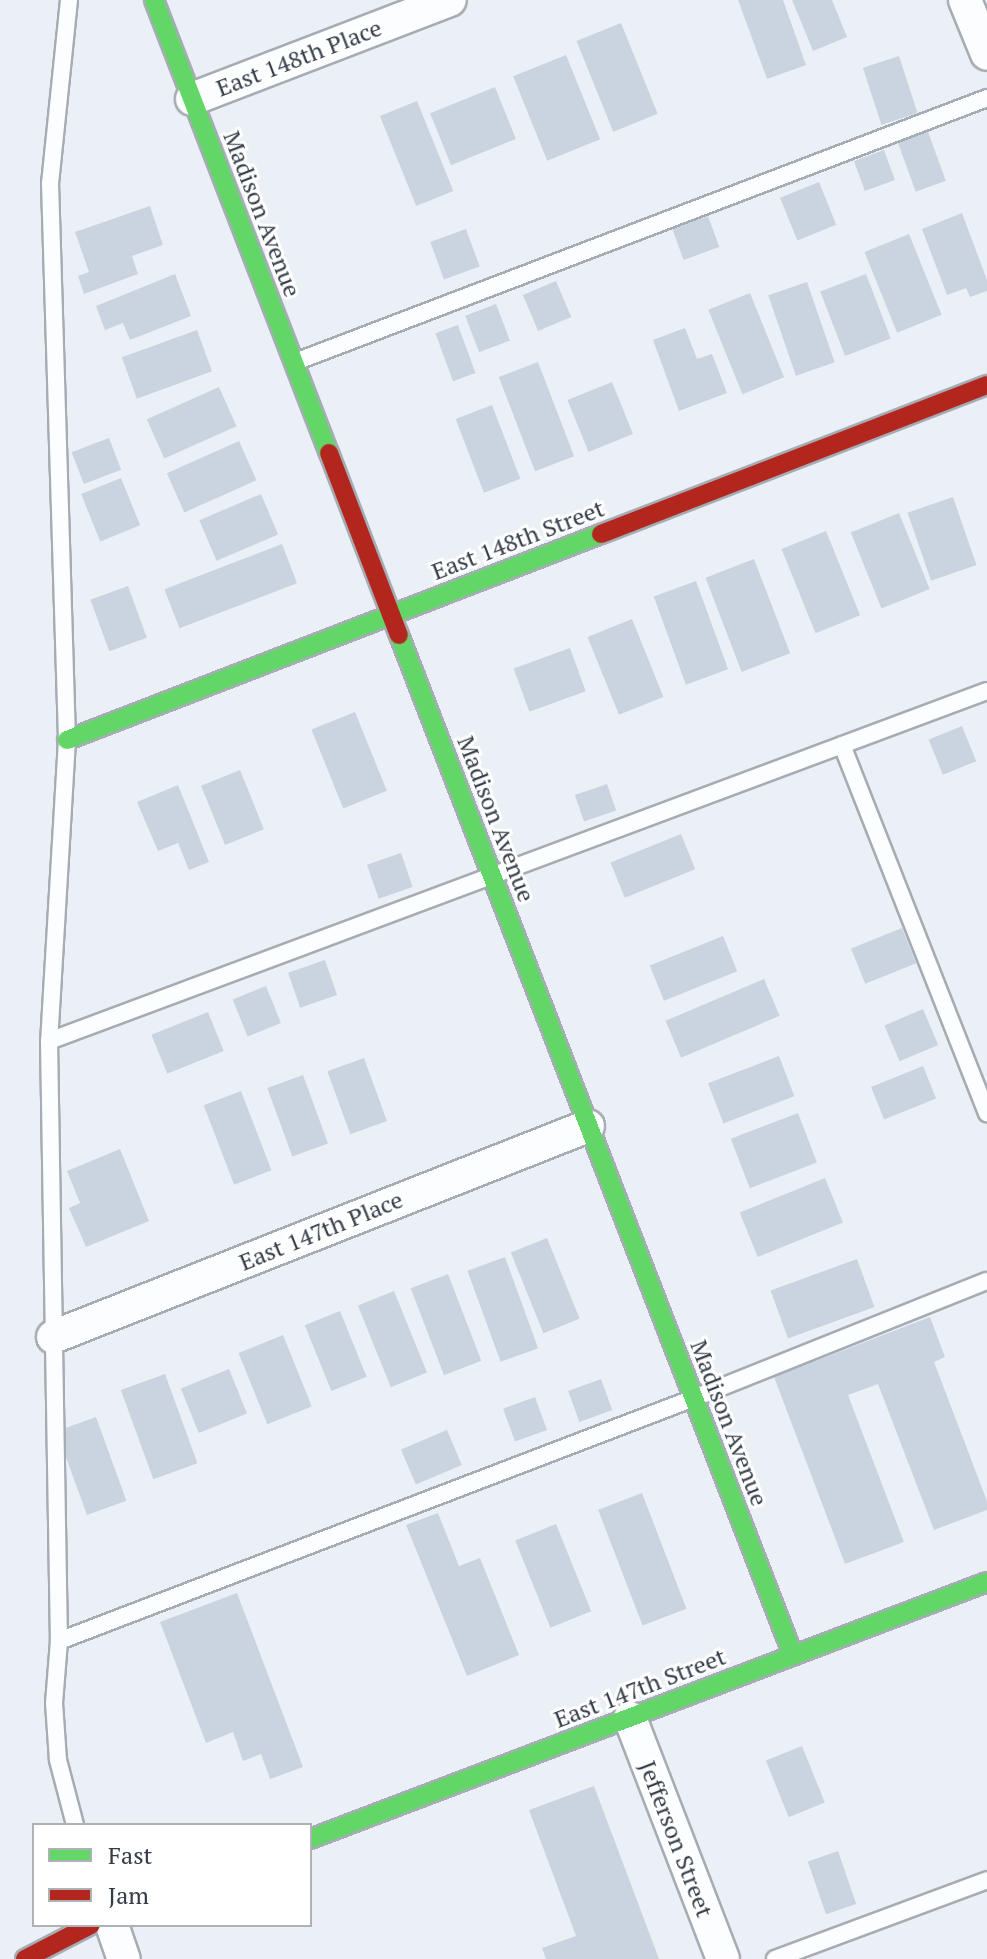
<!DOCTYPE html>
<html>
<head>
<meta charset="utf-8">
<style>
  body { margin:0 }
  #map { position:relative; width:987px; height:1959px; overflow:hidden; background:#ebf0f6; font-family:"PT Serif",serif }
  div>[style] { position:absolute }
  .building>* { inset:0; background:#cad4e1; transform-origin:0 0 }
  .roads { filter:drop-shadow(2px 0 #a6acb3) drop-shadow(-2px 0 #a6acb3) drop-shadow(0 2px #a6acb3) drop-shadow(0 -2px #a6acb3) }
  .lane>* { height:16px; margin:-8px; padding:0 8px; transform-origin:8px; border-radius:8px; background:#fcfdfe }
  .street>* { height:32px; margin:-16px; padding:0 16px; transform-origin:16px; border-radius:16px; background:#fcfdfe }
  .fast>* { height:18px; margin:-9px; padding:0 9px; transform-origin:9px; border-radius:9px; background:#63d668 }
  .jam>* { height:18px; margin:-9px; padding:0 9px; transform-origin:9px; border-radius:9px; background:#b3261e }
  span { translate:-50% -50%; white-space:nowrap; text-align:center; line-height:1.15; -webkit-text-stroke:6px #fff; paint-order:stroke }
  .street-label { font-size:24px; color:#343d48 }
  .legend { position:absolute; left:32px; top:1823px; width:280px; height:104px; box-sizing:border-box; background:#fff; border:2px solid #aeb1b6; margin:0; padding:10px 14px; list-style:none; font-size:24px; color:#343d48 }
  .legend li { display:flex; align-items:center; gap:16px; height:40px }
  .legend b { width:40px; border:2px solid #aeb1b6 }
</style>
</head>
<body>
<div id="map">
  <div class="building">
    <i style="clip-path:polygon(738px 0,783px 0,806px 65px,767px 79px)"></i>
    <i style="clip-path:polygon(792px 0,832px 0,847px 37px,813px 51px)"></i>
    <i style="left:621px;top:23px;width:98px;height:48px;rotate:68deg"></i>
    <i style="left:566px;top:55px;width:91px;height:57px;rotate:68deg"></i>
    <i style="left:899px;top:56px;width:60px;height:38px;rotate:72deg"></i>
    <i style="left:495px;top:87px;width:56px;height:70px;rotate:68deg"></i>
    <i style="left:417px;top:101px;width:97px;height:40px;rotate:68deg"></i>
    <i style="left:927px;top:129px;width:55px;height:32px;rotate:70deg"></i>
    <i style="left:884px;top:150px;width:32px;height:32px;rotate:70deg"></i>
    <i style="left:819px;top:182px;width:46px;height:42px;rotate:68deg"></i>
    <i style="clip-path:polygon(150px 206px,163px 245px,132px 256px,138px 274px,84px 294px,78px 276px,89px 272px,75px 232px)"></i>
    <i style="clip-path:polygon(962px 213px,987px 280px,987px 291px,970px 297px,966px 288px,947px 295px,922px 229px)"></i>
    <i style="left:708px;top:216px;width:33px;height:38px;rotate:70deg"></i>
    <i style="left:466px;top:229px;width:40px;height:38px;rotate:70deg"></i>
    <i style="left:909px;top:234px;width:87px;height:48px;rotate:68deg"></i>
    <i style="clip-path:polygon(175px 274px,191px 316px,130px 340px,123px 323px,105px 330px,96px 306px)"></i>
    <i style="left:866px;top:274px;width:69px;height:49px;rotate:69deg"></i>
    <i style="left:556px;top:281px;width:39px;height:36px;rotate:67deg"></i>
    <i style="left:807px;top:282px;width:85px;height:41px;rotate:71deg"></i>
    <i style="left:750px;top:293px;width:91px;height:45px;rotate:68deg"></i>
    <i style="left:496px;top:304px;width:39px;height:33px;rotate:69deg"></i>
    <i style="left:458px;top:325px;width:51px;height:24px;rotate:70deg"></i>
    <i style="clip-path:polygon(685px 328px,697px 359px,712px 354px,727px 393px,679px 411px,653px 340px)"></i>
    <i style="left:197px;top:330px;width:44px;height:80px;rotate:70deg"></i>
    <i style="left:538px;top:362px;width:101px;height:42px;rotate:69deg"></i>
    <i style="left:612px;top:382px;width:56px;height:48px;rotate:68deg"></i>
    <i style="left:219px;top:387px;width:43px;height:79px;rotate:66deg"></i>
    <i style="left:492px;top:405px;width:79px;height:39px;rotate:69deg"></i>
    <i style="left:109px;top:438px;width:34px;height:40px;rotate:69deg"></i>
    <i style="left:239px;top:441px;width:43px;height:79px;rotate:66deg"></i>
    <i style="left:121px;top:478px;width:51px;height:43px;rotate:68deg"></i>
    <i style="left:261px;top:494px;width:44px;height:67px;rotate:67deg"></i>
    <i style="left:953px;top:497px;width:72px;height:48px;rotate:71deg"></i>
    <i style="left:899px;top:513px;width:82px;height:52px;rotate:68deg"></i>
    <i style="left:826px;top:531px;width:91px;height:48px;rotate:68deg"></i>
    <i style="left:282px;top:544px;width:42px;height:126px;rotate:69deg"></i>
    <i style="left:754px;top:559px;width:101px;height:52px;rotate:69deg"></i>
    <i style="left:696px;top:581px;width:94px;height:45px;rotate:70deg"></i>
    <i style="left:128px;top:586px;width:55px;height:40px;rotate:70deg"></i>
    <i style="left:632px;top:619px;width:84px;height:48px;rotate:68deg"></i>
    <i style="left:570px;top:648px;width:46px;height:60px;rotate:70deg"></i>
    <i style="left:355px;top:712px;width:85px;height:47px;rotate:68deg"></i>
    <i style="left:962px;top:726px;width:38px;height:36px;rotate:68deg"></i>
    <i style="left:240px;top:770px;width:64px;height:42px;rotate:68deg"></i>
    <i style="left:607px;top:784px;width:28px;height:34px;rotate:71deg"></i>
    <i style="clip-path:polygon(178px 785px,209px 862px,189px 870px,178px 843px,158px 851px,137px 802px)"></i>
    <i style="left:681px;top:834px;width:38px;height:76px;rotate:68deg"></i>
    <i style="left:401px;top:853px;width:36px;height:36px;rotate:71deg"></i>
    <i style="left:902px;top:928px;width:38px;height:55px;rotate:68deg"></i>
    <i style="left:723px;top:936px;width:38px;height:79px;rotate:68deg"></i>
    <i style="left:325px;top:960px;width:37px;height:39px;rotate:71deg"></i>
    <i style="left:764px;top:979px;width:40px;height:107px;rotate:67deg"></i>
    <i style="left:266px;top:986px;width:40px;height:36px;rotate:68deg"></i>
    <i style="left:923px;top:1009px;width:39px;height:42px;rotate:67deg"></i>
    <i style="left:208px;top:1012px;width:42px;height:61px;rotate:68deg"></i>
    <i style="left:779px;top:1056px;width:43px;height:76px;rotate:69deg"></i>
    <i style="left:364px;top:1058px;width:67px;height:39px;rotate:70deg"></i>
    <i style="left:923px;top:1066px;width:35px;height:56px;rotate:68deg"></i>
    <i style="left:303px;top:1075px;width:73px;height:38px;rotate:70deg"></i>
    <i style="left:241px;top:1091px;width:85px;height:40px;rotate:69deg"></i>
    <i style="left:798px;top:1113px;width:53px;height:72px;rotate:69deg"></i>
    <i style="clip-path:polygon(120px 1149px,149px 1221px,86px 1247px,69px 1208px,80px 1203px,67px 1171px)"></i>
    <i style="left:825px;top:1178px;width:48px;height:92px;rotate:68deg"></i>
    <i style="left:547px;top:1238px;width:87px;height:39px;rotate:68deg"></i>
    <i style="left:505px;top:1257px;width:97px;height:40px;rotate:70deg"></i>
    <i style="left:857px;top:1259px;width:51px;height:92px;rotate:70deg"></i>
    <i style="left:448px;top:1274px;width:93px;height:40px;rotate:69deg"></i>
    <i style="left:394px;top:1291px;width:88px;height:39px;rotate:68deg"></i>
    <i style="left:340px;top:1311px;width:71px;height:38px;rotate:68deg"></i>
    <i style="clip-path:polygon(930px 1317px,945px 1357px,934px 1362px,987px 1501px,987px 1510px,934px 1530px,878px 1384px,848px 1395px,904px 1542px,845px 1564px,774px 1377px)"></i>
    <i style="left:283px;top:1335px;width:77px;height:48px;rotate:68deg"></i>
    <i style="left:229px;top:1369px;width:48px;height:52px;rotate:68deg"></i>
    <i style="left:165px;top:1374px;width:95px;height:47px;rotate:70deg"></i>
    <i style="left:601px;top:1379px;width:33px;height:35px;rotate:70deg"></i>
    <i style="left:535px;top:1397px;width:35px;height:34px;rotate:70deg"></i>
    <i style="left:96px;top:1417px;width:89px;height:42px;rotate:70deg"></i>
    <i style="left:447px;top:1430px;width:38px;height:50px;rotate:67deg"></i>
    <i style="left:642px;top:1493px;width:124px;height:47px;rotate:69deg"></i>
    <i style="clip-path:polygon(438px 1513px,459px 1566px,480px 1558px,519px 1655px,467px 1676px,406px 1525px)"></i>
    <i style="left:556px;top:1524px;width:94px;height:44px;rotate:68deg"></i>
    <i style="clip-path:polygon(237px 1593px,303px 1767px,270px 1779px,261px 1754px,243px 1761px,233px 1732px,206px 1743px,160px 1622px)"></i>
    <i style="left:802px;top:1746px;width:61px;height:39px;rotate:68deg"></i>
    <i style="clip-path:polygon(594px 1786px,659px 1959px,546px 1959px,542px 1948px,576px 1936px,529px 1810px)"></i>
    <i style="left:838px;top:1851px;width:56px;height:32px;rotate:71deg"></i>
  </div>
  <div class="roads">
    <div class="lane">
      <i style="left:69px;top:0;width:184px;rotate:95.9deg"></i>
      <i style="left:50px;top:183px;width:557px;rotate:88.25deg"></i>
      <i style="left:67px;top:740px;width:302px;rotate:93.4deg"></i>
      <i style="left:49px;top:1041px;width:600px;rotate:89.05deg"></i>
      <i style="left:59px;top:1641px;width:62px;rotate:94.6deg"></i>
      <i style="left:54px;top:1703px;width:57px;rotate:86deg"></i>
      <i style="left:58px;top:1760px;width:67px;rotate:75.3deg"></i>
      <i style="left:295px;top:362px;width:741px;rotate:-20.88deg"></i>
      <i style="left:842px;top:745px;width:396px;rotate:68.5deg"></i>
      <i style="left:49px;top:1041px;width:1001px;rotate:-20.46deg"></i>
      <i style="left:59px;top:1641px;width:680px;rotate:-20.94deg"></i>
      <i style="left:694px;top:1398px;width:315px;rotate:-21.8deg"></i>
      <i style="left:775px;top:1959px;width:226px;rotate:-20.4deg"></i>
    </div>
    <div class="street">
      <i style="left:965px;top:0;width:58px;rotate:67.8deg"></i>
      <i style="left:192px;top:99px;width:276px;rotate:-21deg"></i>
      <i style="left:53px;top:1337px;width:575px;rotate:-21.52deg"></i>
      <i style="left:630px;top:1718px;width:258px;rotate:68.9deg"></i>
      <i style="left:112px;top:1925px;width:36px;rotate:71deg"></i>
    </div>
    <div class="fast">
      <i style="left:154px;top:0;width:486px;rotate:68.9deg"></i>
      <i style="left:399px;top:635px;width:1093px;rotate:68.88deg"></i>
      <i style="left:67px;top:740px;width:572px;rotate:-21.1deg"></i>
      <i style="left:310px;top:1839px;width:724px;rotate:-20.79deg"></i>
    </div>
    <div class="jam">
      <i style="left:329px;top:453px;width:195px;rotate:69deg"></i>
      <i style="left:601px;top:534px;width:414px;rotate:-21.1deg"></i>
      <i style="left:25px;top:1959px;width:74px;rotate:-27.3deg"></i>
    </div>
  </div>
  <div class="street-label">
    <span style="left:299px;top:58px;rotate:-21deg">East 148th Place</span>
    <span style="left:262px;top:214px;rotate:69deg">Madison Avenue</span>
    <span style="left:518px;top:540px;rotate:-21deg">East 148th Street</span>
    <span style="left:496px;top:819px;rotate:69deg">Madison Avenue</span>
    <span style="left:321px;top:1231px;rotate:-22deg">East 147th Place</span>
    <span style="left:729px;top:1423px;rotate:69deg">Madison Avenue</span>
    <span style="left:640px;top:1688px;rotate:-21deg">East 147th Street</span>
    <span style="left:676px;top:1839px;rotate:69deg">Jefferson Street</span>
  </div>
  <ul class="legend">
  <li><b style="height:10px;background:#63d668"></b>Fast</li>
  <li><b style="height:10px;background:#b3261e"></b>Jam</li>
  </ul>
</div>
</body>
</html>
